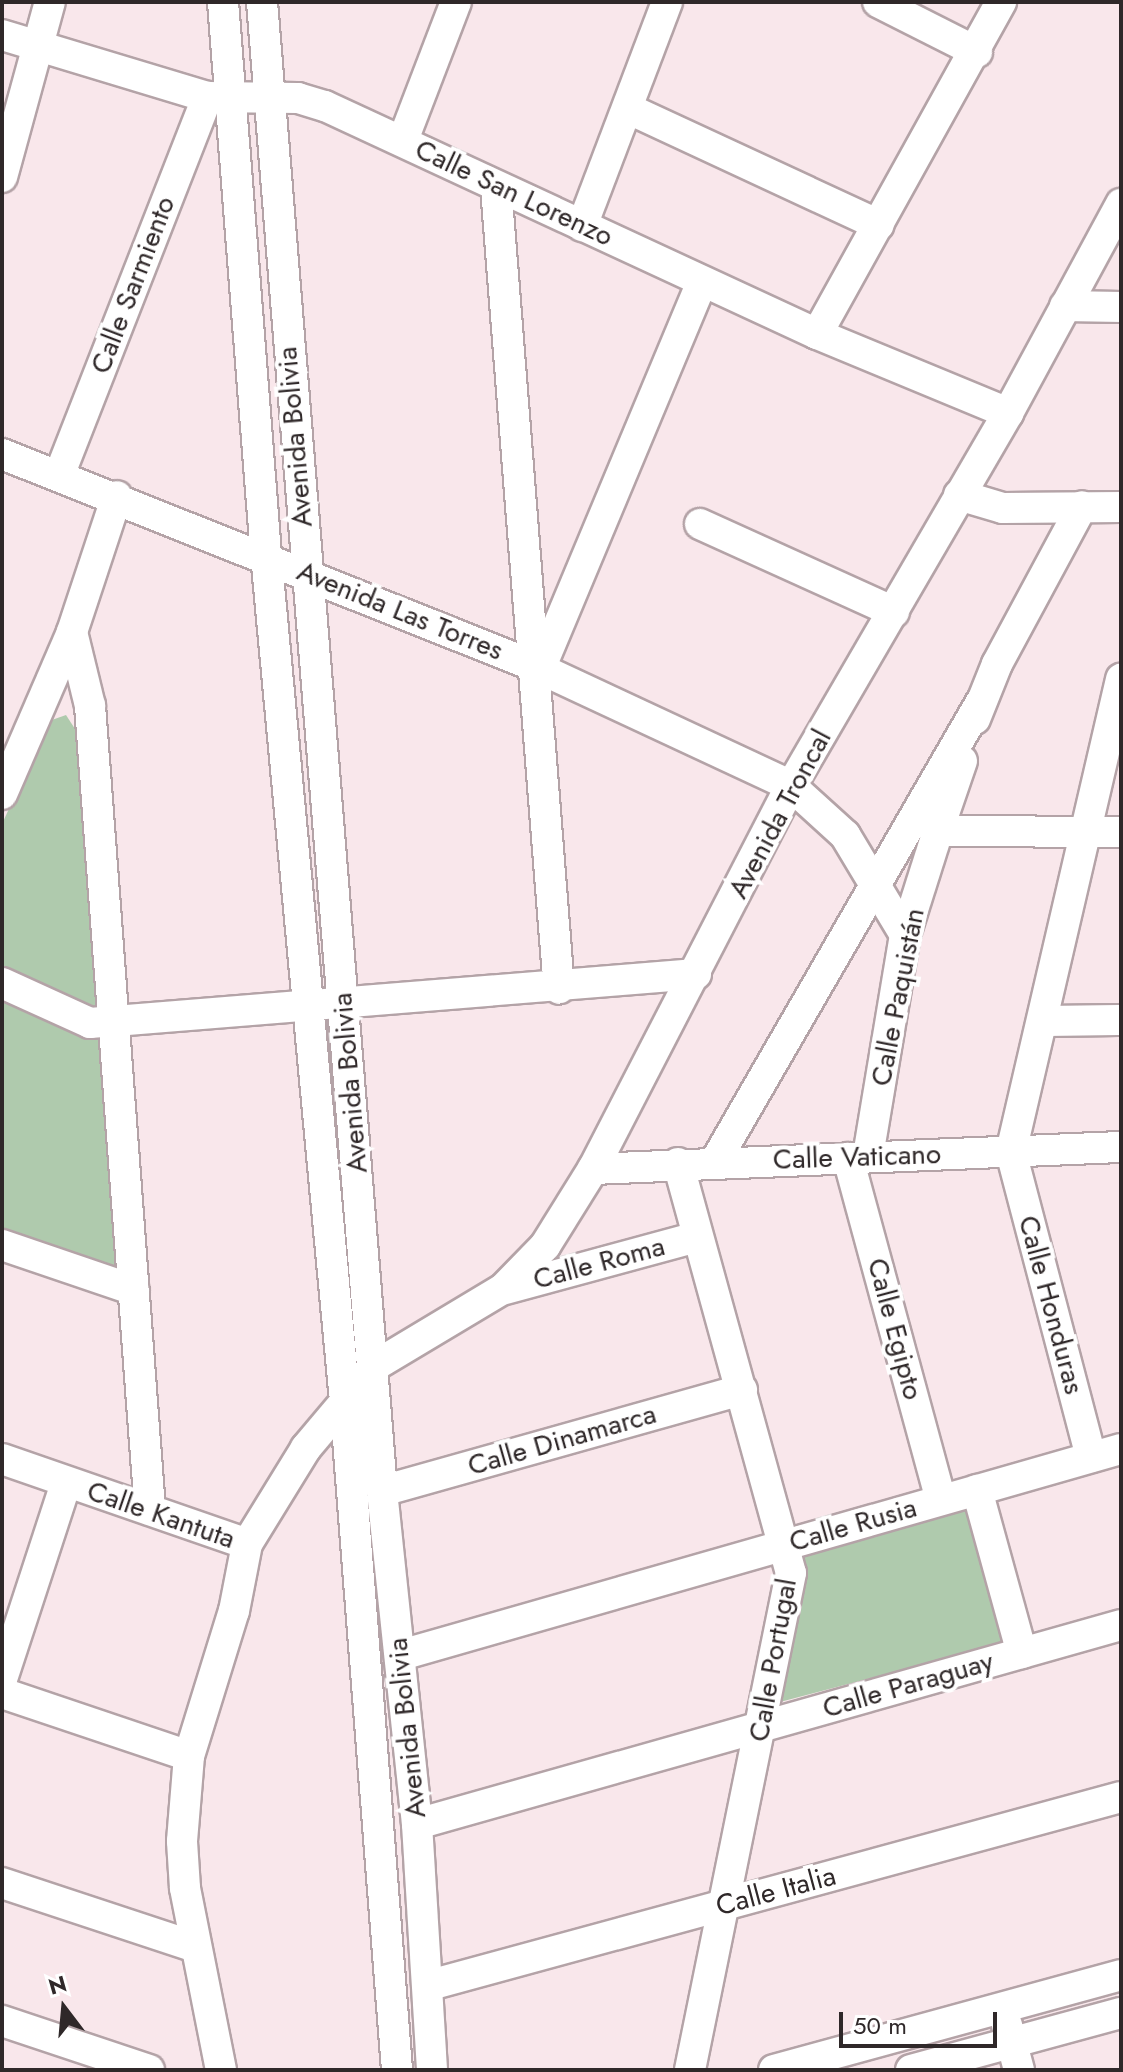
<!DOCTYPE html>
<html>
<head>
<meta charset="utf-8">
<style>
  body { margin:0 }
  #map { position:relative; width:1123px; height:2072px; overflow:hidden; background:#f9e7eb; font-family:Jost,sans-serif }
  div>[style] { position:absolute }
  .green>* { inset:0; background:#afcaad }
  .roads { filter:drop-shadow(2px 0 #b4a3a7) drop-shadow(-2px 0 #b4a3a7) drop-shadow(0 2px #b4a3a7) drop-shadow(0 -2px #b4a3a7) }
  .minor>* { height:30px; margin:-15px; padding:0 15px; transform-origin:15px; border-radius:15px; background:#fff }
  span { translate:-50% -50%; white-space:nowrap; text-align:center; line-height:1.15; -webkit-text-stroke:8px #fff; paint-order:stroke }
  .street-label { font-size:28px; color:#2f2829 }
  .frame { position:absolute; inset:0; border:4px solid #2f2829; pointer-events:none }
  .north { position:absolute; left:24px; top:1968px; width:80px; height:80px; -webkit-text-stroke:6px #fff; paint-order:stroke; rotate:344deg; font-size:22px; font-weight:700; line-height:32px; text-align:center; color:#2f2829 }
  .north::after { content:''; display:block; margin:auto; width:28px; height:36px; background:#2f2829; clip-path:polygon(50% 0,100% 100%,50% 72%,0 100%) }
  .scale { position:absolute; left:839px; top:2012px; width:158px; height:36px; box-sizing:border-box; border:4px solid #2f2829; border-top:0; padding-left:10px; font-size:24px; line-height:28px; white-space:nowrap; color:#2f2829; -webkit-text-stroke:6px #fff; paint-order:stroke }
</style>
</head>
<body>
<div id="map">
  <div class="green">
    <i style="clip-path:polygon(66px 715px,77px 732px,83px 774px,101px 1009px,2px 966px,2px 824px,49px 721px)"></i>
    <i style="clip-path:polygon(2px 999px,100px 1038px,123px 1274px,2px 1234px)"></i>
    <i style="clip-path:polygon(974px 1505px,1011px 1641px,780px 1702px,802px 1588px,800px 1557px)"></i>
  </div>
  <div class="roads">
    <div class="minor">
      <i style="left:223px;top:2px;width:554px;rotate:85.55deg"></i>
      <i style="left:266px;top:554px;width:850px;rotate:84.67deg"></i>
      <i style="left:345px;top:1400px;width:672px;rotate:85.56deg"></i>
      <i style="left:262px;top:2px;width:1494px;rotate:85.39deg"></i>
      <i style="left:382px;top:1491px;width:335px;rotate:84deg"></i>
      <i style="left:417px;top:1824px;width:246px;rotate:86.5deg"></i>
      <i style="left:878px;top:2px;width:111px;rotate:26.8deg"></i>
      <i style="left:2px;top:35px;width:214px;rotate:16.8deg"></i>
      <i style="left:207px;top:97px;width:91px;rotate:0.6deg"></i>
      <i style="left:298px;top:98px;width:28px;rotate:17deg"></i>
      <i style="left:325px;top:106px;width:542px;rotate:24.86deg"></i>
      <i style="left:817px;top:334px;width:207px;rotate:22.5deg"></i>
      <i style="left:631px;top:110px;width:273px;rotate:24.9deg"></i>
      <i style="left:403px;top:140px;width:148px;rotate:-69deg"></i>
      <i style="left:2px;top:177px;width:181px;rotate:-74.7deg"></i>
      <i style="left:496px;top:187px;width:804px;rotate:85.51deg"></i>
      <i style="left:582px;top:226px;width:240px;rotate:-69.2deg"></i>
      <i style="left:1065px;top:306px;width:56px;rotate:1deg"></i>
      <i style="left:817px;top:334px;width:380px;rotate:-61deg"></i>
      <i style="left:2px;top:454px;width:570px;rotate:21.71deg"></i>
      <i style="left:532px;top:665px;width:286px;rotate:25deg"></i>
      <i style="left:791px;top:786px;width:73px;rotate:42.2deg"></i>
      <i style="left:845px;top:835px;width:117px;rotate:59deg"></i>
      <i style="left:60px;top:473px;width:404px;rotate:-68.6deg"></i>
      <i style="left:959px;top:495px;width:46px;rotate:16.5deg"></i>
      <i style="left:1003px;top:508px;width:118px;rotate:-0.5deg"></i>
      <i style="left:700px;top:524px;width:213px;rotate:24.4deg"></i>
      <i style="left:72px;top:632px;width:76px;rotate:76.3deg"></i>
      <i style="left:90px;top:706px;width:806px;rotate:85.73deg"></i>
      <i style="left:540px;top:669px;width:420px;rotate:-67.3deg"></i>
      <i style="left:975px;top:719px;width:59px;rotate:-68.2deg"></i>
      <i style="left:997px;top:664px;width:179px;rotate:-61.7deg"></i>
      <i style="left:2px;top:794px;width:176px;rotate:-66.6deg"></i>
      <i style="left:72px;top:632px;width:143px;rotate:-71.7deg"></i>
      <i style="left:938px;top:831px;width:74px;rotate:-71.1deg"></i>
      <i style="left:2px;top:983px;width:97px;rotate:24.4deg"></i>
      <i style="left:90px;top:1023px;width:608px;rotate:-4.62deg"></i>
      <i style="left:1043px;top:1021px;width:78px;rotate:-0.7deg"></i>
      <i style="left:868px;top:1156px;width:224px;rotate:-80.5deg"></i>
      <i style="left:905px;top:935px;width:109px;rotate:-72.4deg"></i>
      <i style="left:938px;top:831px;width:183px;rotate:0.3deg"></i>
      <i style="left:848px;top:1158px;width:354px;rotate:74.8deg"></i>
      <i style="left:715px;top:1162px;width:531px;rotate:-59.96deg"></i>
      <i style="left:678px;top:1163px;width:425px;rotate:74.6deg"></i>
      <i style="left:791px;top:1573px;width:507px;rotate:101.49deg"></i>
      <i style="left:593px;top:1169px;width:528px;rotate:-2.39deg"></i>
      <i style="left:2px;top:1245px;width:139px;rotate:18.8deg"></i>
      <i style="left:505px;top:1289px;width:198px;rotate:-15.2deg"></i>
      <i style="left:1091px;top:1457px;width:315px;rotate:-104.7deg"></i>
      <i style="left:1011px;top:1152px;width:486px;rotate:-76.9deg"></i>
      <i style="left:2px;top:1459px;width:259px;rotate:19.1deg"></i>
      <i style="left:247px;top:1544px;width:113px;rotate:-58.4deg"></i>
      <i style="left:306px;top:1448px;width:109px;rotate:-49.9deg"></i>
      <i style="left:376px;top:1365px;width:148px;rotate:-30.9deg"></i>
      <i style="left:503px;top:1289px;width:60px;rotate:-45.7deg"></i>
      <i style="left:545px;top:1246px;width:91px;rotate:-58.1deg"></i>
      <i style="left:593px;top:1169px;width:431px;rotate:-62.7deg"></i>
      <i style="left:791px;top:786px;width:432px;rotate:-59.8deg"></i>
      <i style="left:1008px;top:413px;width:238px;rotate:-61.6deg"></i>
      <i style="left:977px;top:1490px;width:169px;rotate:74.6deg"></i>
      <i style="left:382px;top:1491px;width:374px;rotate:-15.7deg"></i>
      <i style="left:401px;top:1655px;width:749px;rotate:-15.97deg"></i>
      <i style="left:2px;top:1679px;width:206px;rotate:-71.9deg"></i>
      <i style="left:2px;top:1693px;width:197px;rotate:18.6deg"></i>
      <i style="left:417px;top:1824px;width:732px;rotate:-15.78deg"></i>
      <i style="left:2px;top:1883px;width:204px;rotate:18.3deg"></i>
      <i style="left:430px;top:1985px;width:716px;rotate:-15.22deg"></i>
      <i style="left:2px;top:2021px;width:155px;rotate:18.4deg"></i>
      <i style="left:1007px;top:2025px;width:47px;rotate:75.1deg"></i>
      <i style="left:221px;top:2070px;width:186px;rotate:-101.2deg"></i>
      <i style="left:185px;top:1888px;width:47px;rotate:-93.7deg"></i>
      <i style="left:182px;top:1841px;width:85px;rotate:-85.3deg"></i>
      <i style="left:189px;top:1756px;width:152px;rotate:-72.8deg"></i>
      <i style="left:234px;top:1611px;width:68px;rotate:-79deg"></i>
      <i style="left:774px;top:2070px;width:360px;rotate:-15.3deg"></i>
      <i style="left:911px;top:2070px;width:218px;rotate:-15.2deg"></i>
    </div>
  </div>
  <div class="street-label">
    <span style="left:514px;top:193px;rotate:25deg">Calle San Lorenzo</span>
    <span style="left:133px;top:285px;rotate:-69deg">Calle Sarmiento</span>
    <span style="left:295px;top:437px;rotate:-95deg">Avenida Bolivia</span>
    <span style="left:400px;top:611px;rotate:22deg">Avenida Las Torres</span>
    <span style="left:780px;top:814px;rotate:-62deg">Avenida Troncal</span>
    <span style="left:898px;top:997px;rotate:-79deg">Calle Paquistán</span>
    <span style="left:350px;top:1083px;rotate:-95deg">Avenida Bolivia</span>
    <span style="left:857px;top:1157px;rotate:-2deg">Calle Vaticano</span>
    <span style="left:599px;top:1263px;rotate:-15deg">Calle Roma</span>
    <span style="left:1051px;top:1305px;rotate:75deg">Calle Honduras</span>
    <span style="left:895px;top:1329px;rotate:75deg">Calle Egipto</span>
    <span style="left:562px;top:1440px;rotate:-16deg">Calle Dinamarca</span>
    <span style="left:161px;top:1515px;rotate:19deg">Calle Kantuta</span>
    <span style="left:853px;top:1525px;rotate:-16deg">Calle Rusia</span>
    <span style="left:773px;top:1660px;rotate:-80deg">Calle Portugal</span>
    <span style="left:908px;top:1685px;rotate:-16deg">Calle Paraguay</span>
    <span style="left:407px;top:1728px;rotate:-96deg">Avenida Bolivia</span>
    <span style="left:776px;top:1891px;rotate:-15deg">Calle Italia</span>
  </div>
  <div class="frame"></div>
  <div class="north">N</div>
  <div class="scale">50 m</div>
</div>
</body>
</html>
